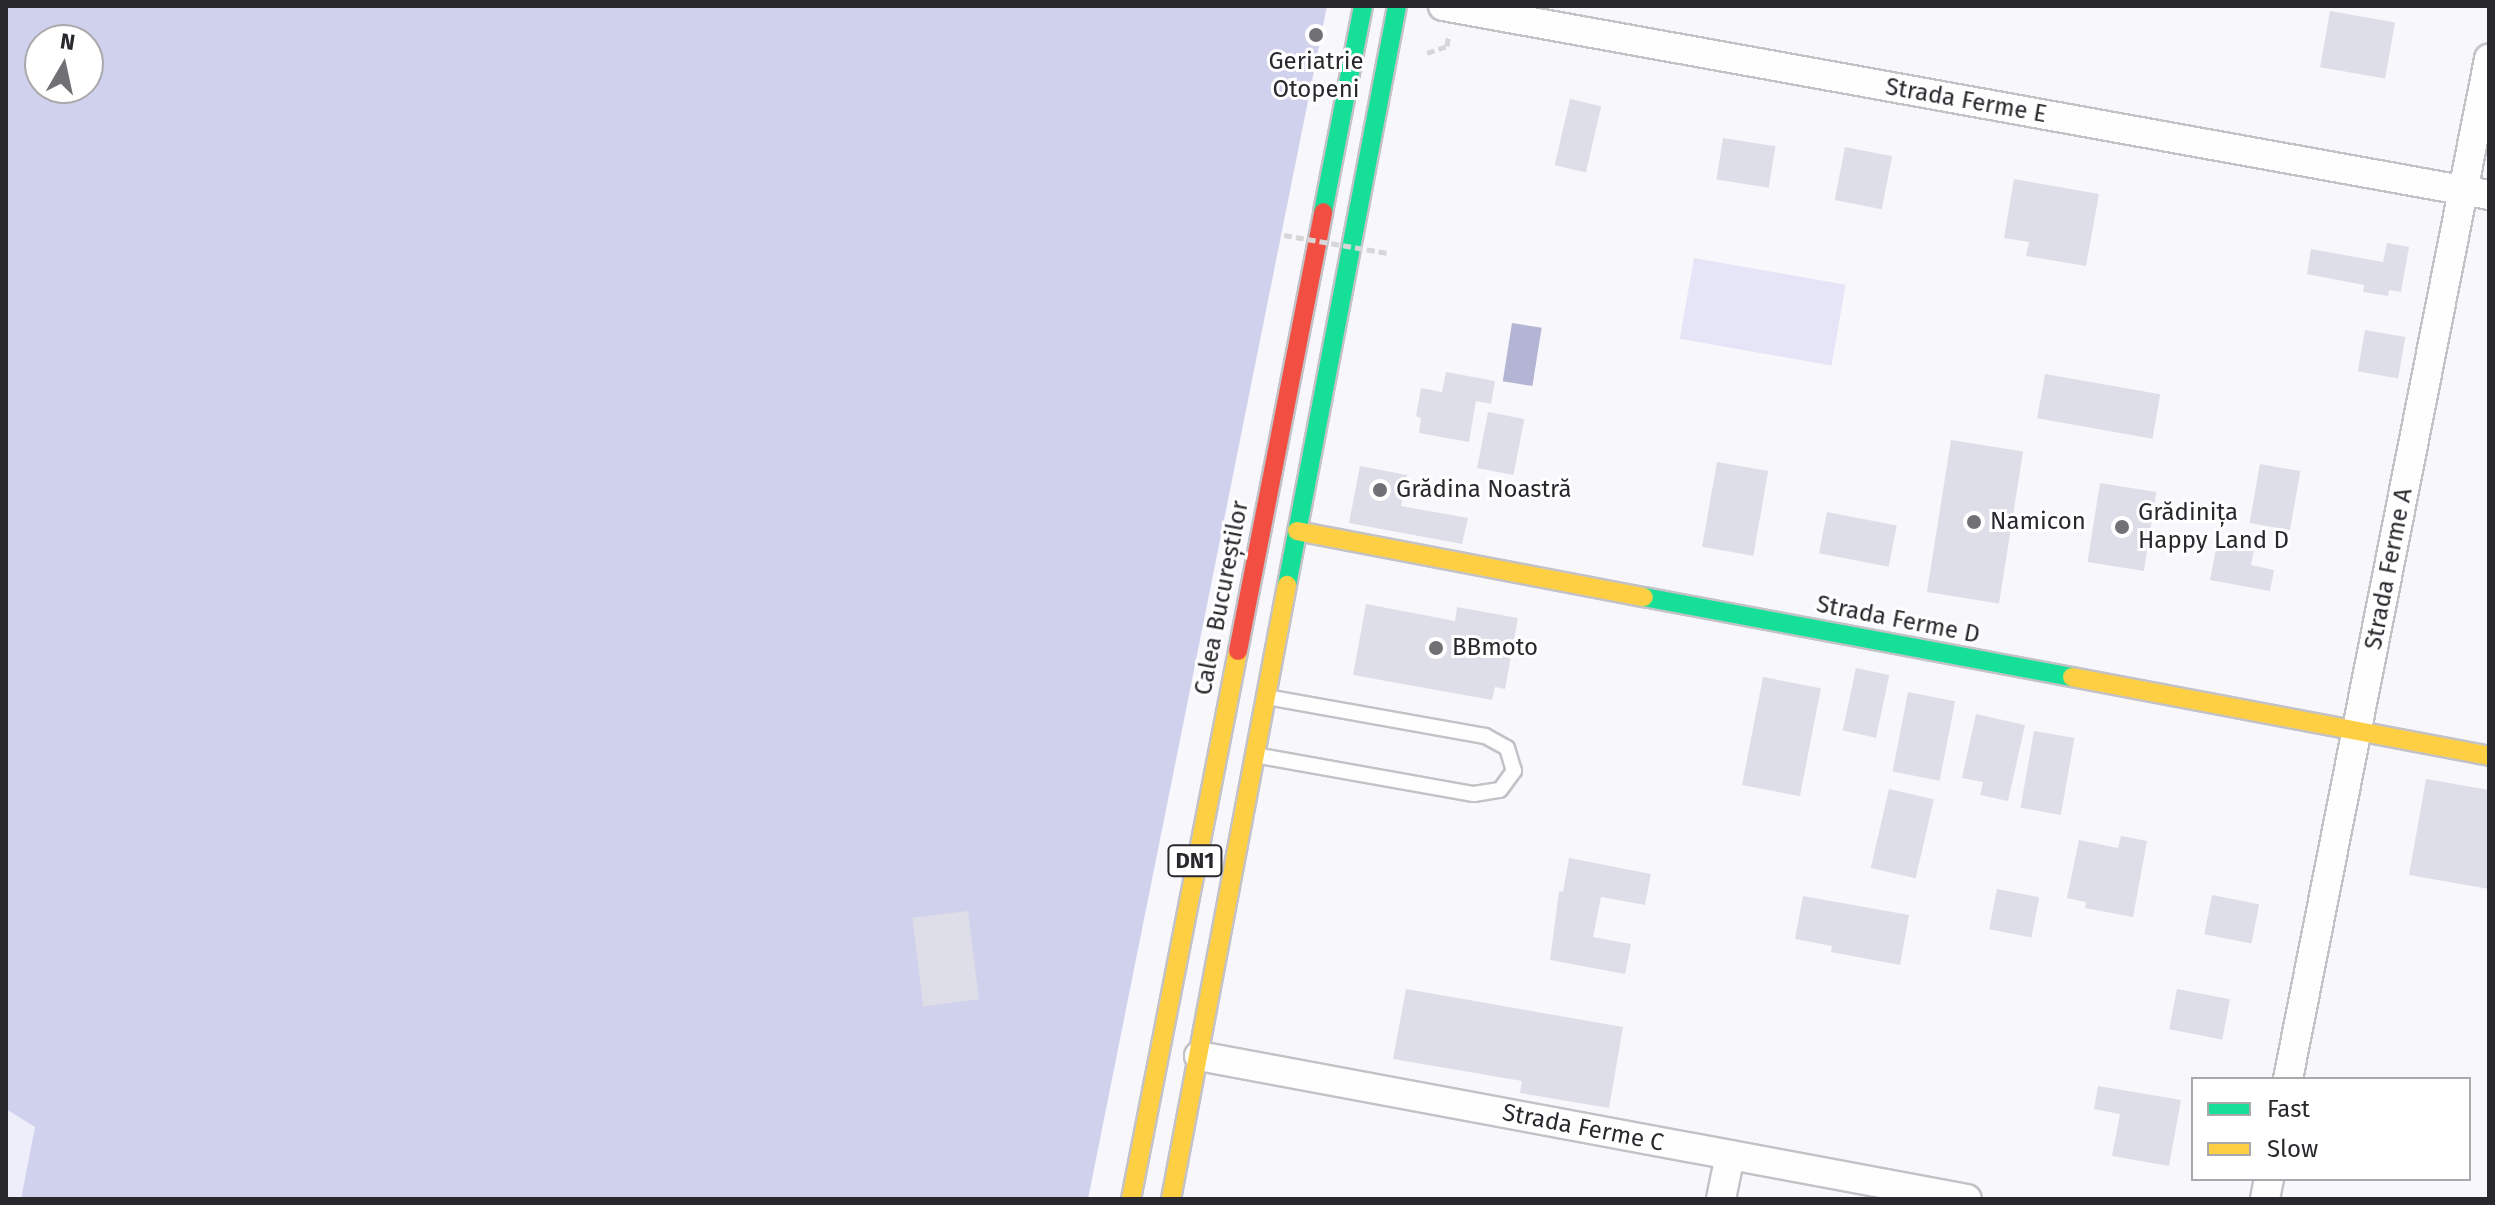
<!DOCTYPE html>
<html>
<head>
<meta charset="utf-8">
<style>
  body { margin:0 }
  #map { position:relative; width:2495px; height:1205px; overflow:hidden; background:#f7f7fc; font-family:"Fira Sans",sans-serif }
  div>[style] { position:absolute }
  .built>* { inset:0; background:#eeeefb }
  .green>* { inset:0; background:#e5e5f7; transform-origin:0 0 }
  .forest>* { inset:0; background:#d0d1ec }
  .water>* { inset:0; background:#b4b4d4; transform-origin:0 0 }
  .building>* { inset:0; background:#dedee8; transform-origin:0 0 }
  .path>* { height:5px; margin-top:-2.5px; transform-origin:0; background:repeating-linear-gradient(90deg,#d7d7d8 0 8px,transparent 0 12px) }
  .roads { filter:drop-shadow(2px 0 #c2c2c7) drop-shadow(-2px 0 #c2c2c7) drop-shadow(0 2px #c2c2c7) drop-shadow(0 -2px #c2c2c7) }
  .lane>* { height:14px; margin:-7px; padding:0 7px; transform-origin:7px; border-radius:7px; background:#fefeff }
  .street>* { height:28px; margin:-14px; padding:0 14px; transform-origin:14px; border-radius:14px; background:#fefeff }
  .fast>* { height:18px; margin:-9px; padding:0 9px; transform-origin:9px; border-radius:9px; background:#16e098 }
  .slow>* { height:18px; margin:-9px; padding:0 9px; transform-origin:9px; border-radius:9px; background:#ffcf43 }
  .jam>* { height:18px; margin:-9px; padding:0 9px; transform-origin:9px; border-radius:9px; background:#f24e42 }
  .path-bridge>* { height:5px; margin-top:-2.5px; transform-origin:0; background:repeating-linear-gradient(90deg,#d7d7d8 0 8px,transparent 0 12px) }
  .dots>* { width:22px; height:22px; translate:-50% -50%; box-sizing:border-box; border:4px solid #fff; border-radius:50% }
  span { translate:-50% -50%; white-space:nowrap; text-align:center; line-height:1.15; -webkit-text-stroke:6px #fff; paint-order:stroke }
  .shield-label span { padding:2px 6px; background:#fff; border:2px solid; border-radius:6px; -webkit-text-stroke-width:0 }
  .shield-label { font-size:22px; color:#28282d; font-weight:700 }
  .poi-label { font-size:24px; color:#28282d }
  .left { translate:0 -50%; text-align:left }
  .street-label { font-size:24px; color:#28282d }
  .frame { position:absolute; inset:0; border:8px solid #28282d; pointer-events:none }
  .legend { position:absolute; left:2191px; top:1077px; width:280px; height:104px; box-sizing:border-box; background:#fff; border:2px solid #a9a9ab; margin:0; padding:10px 14px; list-style:none; font-size:24px; color:#28282d }
  .legend li { display:flex; align-items:center; gap:16px; height:40px }
  .legend b { width:40px; border:2px solid #a9a9ab }
  .north { position:absolute; left:24px; top:24px; width:80px; height:80px; box-sizing:border-box; background:#fff; border:2px solid #a9a9ab; border-radius:50%; rotate:9deg; font-size:22px; font-weight:700; line-height:32px; text-align:center; color:#28282d }
  .north::after { content:''; display:block; margin:auto; width:28px; height:36px; background:#707075; clip-path:polygon(50% 0,100% 100%,50% 72%,0 100%) }
</style>
</head>
<body>
<div id="map">
  <div class="built">
    <i style="clip-path:polygon(6px 1109px,35px 1127px,21px 1199px,6px 1199px)"></i>
  </div>
  <div class="green">
    <i style="left:1694px;top:258px;width:154px;height:82px;rotate:10deg"></i>
  </div>
  <div class="forest">
    <i style="clip-path:polygon(evenodd,6px 6px,1327px 6px,1088px 1199px,21px 1199px,35px 1127px,6px 1109px,6px 6px,40px 40px,88px 40px,88px 88px,40px 88px,40px 40px)"></i>
  </div>
  <div class="water">
    <i style="left:1512px;top:323px;width:30px;height:59px;rotate:9deg"></i>
  </div>
  <div class="building">
    <i style="left:2330px;top:11px;width:66px;height:57px;rotate:10deg"></i>
    <i style="left:1570px;top:99px;width:32px;height:68px;rotate:13deg"></i>
    <i style="left:1723px;top:138px;width:53px;height:42px;rotate:9deg"></i>
    <i style="left:1845px;top:147px;width:48px;height:54px;rotate:11deg"></i>
    <i style="clip-path:polygon(2014px 179px,2099px 194px,2086px 266px,2026px 256px,2029px 242px,2004px 238px)"></i>
    <i style="clip-path:polygon(2387px 243px,2409px 247px,2401px 292px,2389px 290px,2388px 296px,2363px 292px,2364px 285px,2307px 274px,2311px 249px,2383px 262px)"></i>
    <i style="left:2365px;top:330px;width:41px;height:42px;rotate:10deg"></i>
    <i style="clip-path:polygon(1446px 372px,1495px 381px,1491px 404px,1476px 401px,1469px 442px,1419px 433px,1421px 418px,1416px 416px,1421px 388px,1442px 392px)"></i>
    <i style="left:2045px;top:374px;width:117px;height:45px;rotate:10deg"></i>
    <i style="left:1488px;top:412px;width:37px;height:57px;rotate:11deg"></i>
    <i style="left:1951px;top:440px;width:73px;height:154px;rotate:9deg"></i>
    <i style="left:1717px;top:462px;width:52px;height:86px;rotate:10deg"></i>
    <i style="left:2260px;top:464px;width:41px;height:60px;rotate:10deg"></i>
    <i style="clip-path:polygon(1360px 466px,1407px 475px,1401px 506px,1468px 518px,1462px 544px,1349px 523px)"></i>
    <i style="left:2100px;top:483px;width:57px;height:80px;rotate:9deg"></i>
    <i style="left:1827px;top:512px;width:71px;height:42px;rotate:11deg"></i>
    <i style="clip-path:polygon(2217px 544px,2254px 550px,2251px 565px,2274px 570px,2270px 591px,2210px 580px)"></i>
    <i style="clip-path:polygon(1366px 604px,1455px 621px,1457px 607px,1518px 618px,1505px 689px,1495px 687px,1492px 700px,1353px 675px)"></i>
    <i style="left:1856px;top:668px;width:34px;height:64px;rotate:12deg"></i>
    <i style="left:1763px;top:677px;width:59px;height:110px;rotate:11deg"></i>
    <i style="left:1908px;top:692px;width:48px;height:81px;rotate:11deg"></i>
    <i style="clip-path:polygon(1976px 714px,2025px 725px,2008px 801px,1980px 795px,1983px 782px,1962px 778px)"></i>
    <i style="left:2034px;top:731px;width:41px;height:78px;rotate:10deg"></i>
    <i style="clip-path:polygon(2426px 779px,2489px 790px,2489px 889px,2409px 875px)"></i>
    <i style="left:1889px;top:789px;width:46px;height:81px;rotate:13deg"></i>
    <i style="clip-path:polygon(2121px 836px,2147px 841px,2133px 917px,2085px 908px,2086px 902px,2067px 898px,2079px 840px,2118px 848px)"></i>
    <i style="clip-path:polygon(1569px 858px,1651px 874px,1645px 905px,1601px 897px,1593px 937px,1631px 944px,1625px 974px,1550px 960px,1559px 891px,1563px 892px)"></i>
    <i style="left:1997px;top:889px;width:43px;height:41px;rotate:11deg"></i>
    <i style="left:2212px;top:895px;width:48px;height:40px;rotate:11deg"></i>
    <i style="clip-path:polygon(1803px 896px,1909px 915px,1900px 965px,1831px 952px,1832px 946px,1795px 939px)"></i>
    <i style="left:968px;top:911px;width:89px;height:56px;rotate:83deg"></i>
    <i style="clip-path:polygon(1406px 989px,1623px 1027px,1609px 1108px,1520px 1093px,1522px 1081px,1393px 1059px)"></i>
    <i style="left:2177px;top:989px;width:54px;height:41px;rotate:11deg"></i>
    <i style="clip-path:polygon(2098px 1086px,2181px 1100px,2169px 1166px,2112px 1156px,2120px 1114px,2094px 1109px)"></i>
  </div>
  <div class="path">
    <i style="left:1427px;top:53px;width:21px;rotate:-19deg"></i>
    <i style="left:1447px;top:46px;width:12px;rotate:-81deg"></i>
  </div>
  <div class="roads">
    <div class="lane">
      <i style="left:1260px;top:756px;width:217px;rotate:10.1deg"></i>
      <i style="left:1474px;top:794px;width:26px;rotate:-9deg"></i>
      <i style="left:1500px;top:790px;width:24px;rotate:-54deg"></i>
      <i style="left:1514px;top:771px;width:24px;rotate:-107deg"></i>
      <i style="left:1507px;top:748px;width:25px;rotate:-151deg"></i>
      <i style="left:1485px;top:736px;width:217px;rotate:-169.9deg"></i>
    </div>
    <div class="street">
      <i style="left:1443px;top:6px;width:1063px;rotate:10.24deg"></i>
      <i style="left:1199px;top:1056px;width:781px;rotate:10.55deg"></i>
      <i style="left:2288px;top:1079px;width:1040px;rotate:-78.85deg"></i>
      <i style="left:1721px;top:1199px;width:45px;rotate:-78.4deg"></i>
      <i style="left:2265px;top:1199px;width:20px;rotate:-79deg"></i>
    </div>
    <div class="fast">
      <i style="left:1323px;top:212px;width:210px;rotate:-79deg"></i>
      <i style="left:1287px;top:585px;width:589px;rotate:-79.24deg"></i>
      <i style="left:1644px;top:597px;width:435px;rotate:10.6deg"></i>
    </div>
    <div class="slow">
      <i style="left:1297px;top:531px;width:353px;rotate:10.8deg"></i>
      <i style="left:2072px;top:677px;width:424px;rotate:10.7deg"></i>
      <i style="left:1131px;top:1199px;width:558px;rotate:-78.95deg"></i>
      <i style="left:1171px;top:1199px;width:625px;rotate:-79.3deg"></i>
    </div>
    <div class="jam">
      <i style="left:1238px;top:651px;width:447px;rotate:-79deg"></i>
    </div>
  </div>
  <div class="path-bridge">
    <i style="left:1284px;top:235px;width:105px;rotate:9.9deg"></i>
  </div>
  <div class="dots">
    <i style="left:1316px;top:35px;background:#707075"></i>
    <i style="left:1380px;top:490px;background:#707075"></i>
    <i style="left:1974px;top:522px;background:#707075"></i>
    <i style="left:2122px;top:527px;background:#707075"></i>
    <i style="left:1436px;top:648px;background:#707075"></i>
  </div>
  <div class="shield-label">
    <span style="left:1195px;top:861px">DN1</span>
  </div>
  <div class="poi-label">
    <span style="left:1316px;top:76px">Geriatrie<br>Otopeni</span>
    <span class="left" style="left:1396px;top:490px">Grădina Noastră</span>
    <span class="left" style="left:2138px;top:527px">Grădinița<br>Happy Land D</span>
    <span class="left" style="left:1990px;top:522px">Namicon</span>
    <span class="left" style="left:1452px;top:648px">BBmoto</span>
  </div>
  <div class="street-label">
    <span style="left:1966px;top:101px;rotate:10deg">Strada Ferme E</span>
    <span style="left:2389px;top:569px;rotate:-79deg">Strada Ferme A</span>
    <span style="left:1222px;top:598px;rotate:-79deg">Calea Bucureștilor</span>
    <span style="left:1898px;top:620px;rotate:11deg">Strada Ferme D</span>
    <span style="left:1583px;top:1128px;rotate:11deg">Strada Ferme C</span>
  </div>
  <div class="frame"></div>
  <ul class="legend">
  <li><b style="height:10px;background:#16e098"></b>Fast</li>
  <li><b style="height:10px;background:#ffcf43"></b>Slow</li>
  </ul>
  <div class="north">N</div>
</div>
</body>
</html>
